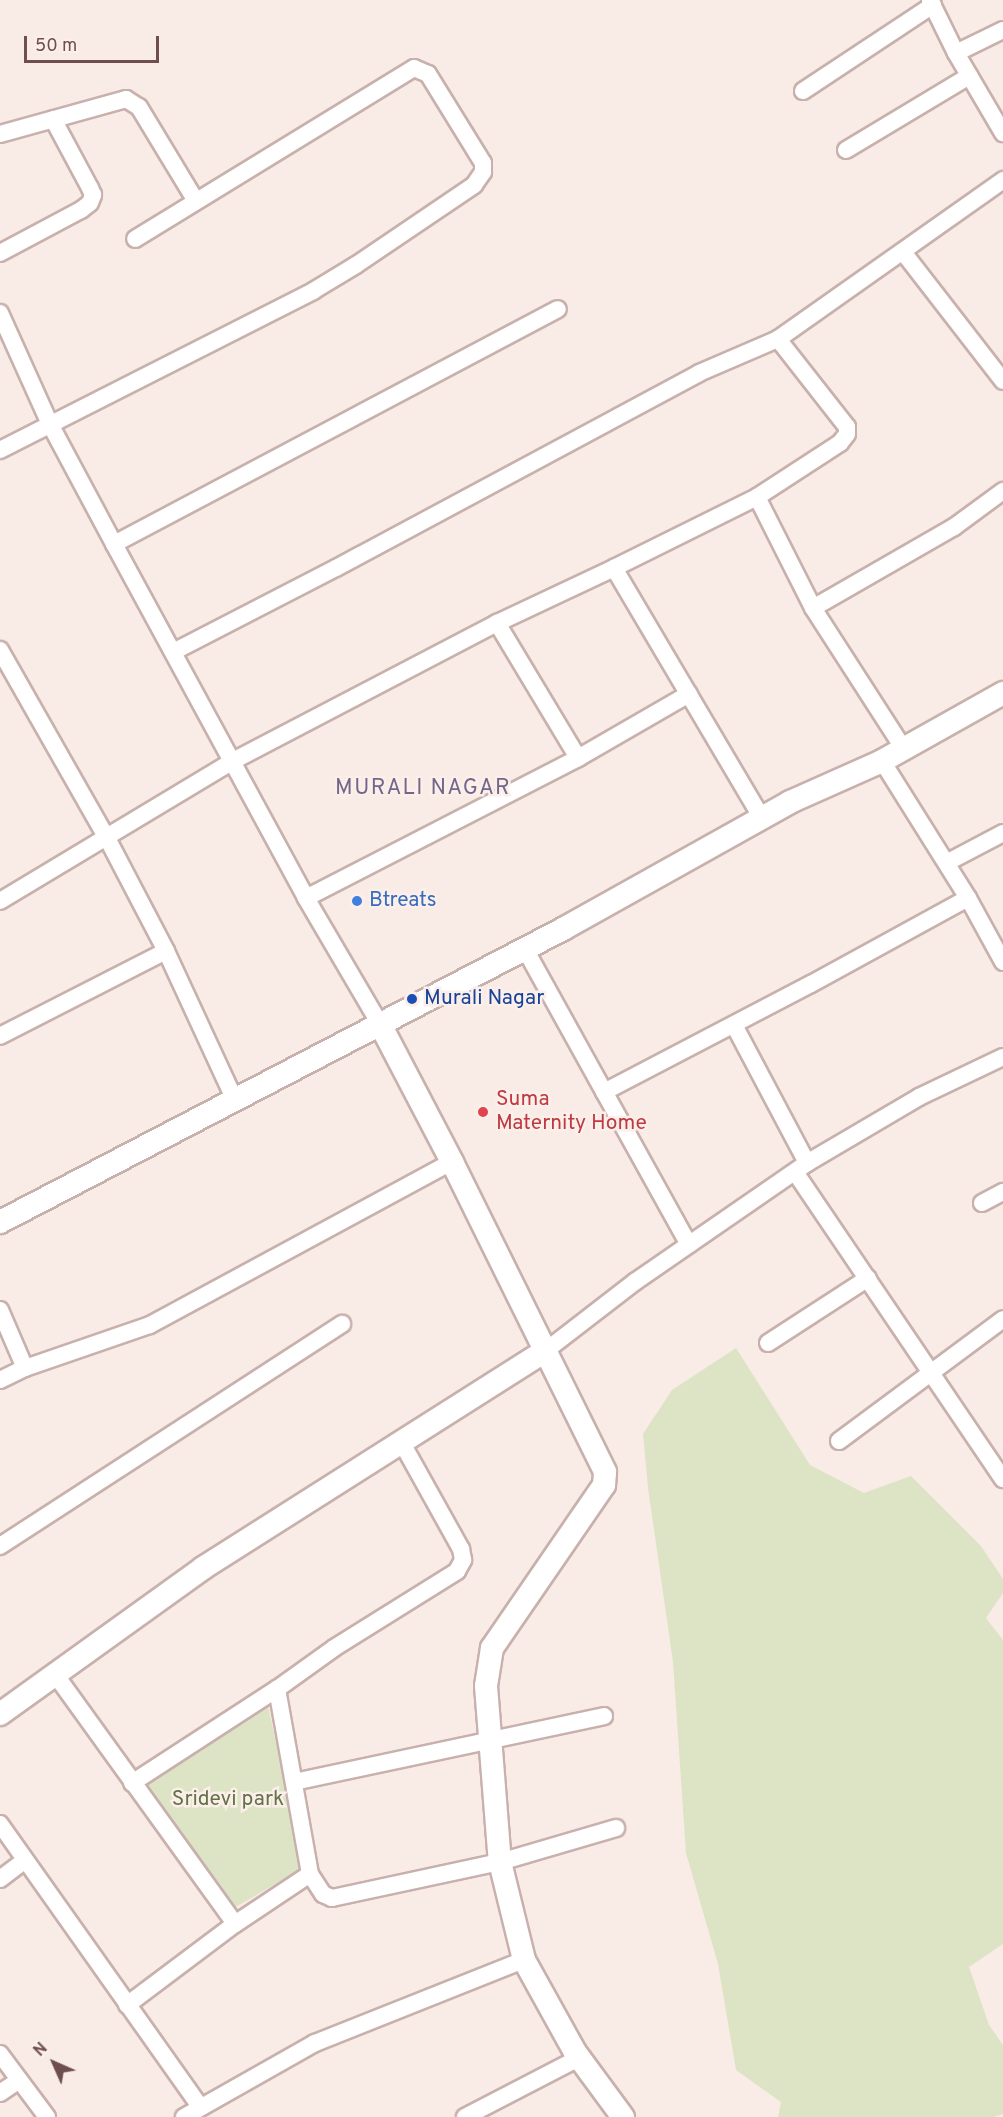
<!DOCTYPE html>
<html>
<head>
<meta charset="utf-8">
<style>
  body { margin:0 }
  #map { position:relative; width:1003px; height:2117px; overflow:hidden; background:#f9ebe5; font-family:Overpass,sans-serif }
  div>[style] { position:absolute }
  .green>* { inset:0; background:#dce4c5 }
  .roads { filter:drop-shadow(2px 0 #c8b1ad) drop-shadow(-2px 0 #c8b1ad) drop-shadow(0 2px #c8b1ad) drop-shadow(0 -2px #c8b1ad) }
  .street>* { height:16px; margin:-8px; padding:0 8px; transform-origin:8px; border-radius:8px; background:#fff }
  .secondary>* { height:22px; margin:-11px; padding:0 11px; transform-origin:11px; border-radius:11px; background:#fff }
  .dots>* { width:16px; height:16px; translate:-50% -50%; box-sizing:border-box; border:3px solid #fcefea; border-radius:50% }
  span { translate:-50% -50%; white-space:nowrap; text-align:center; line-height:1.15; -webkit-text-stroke:5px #fcefea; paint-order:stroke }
  .shop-label { font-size:21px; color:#366cbe }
  .left { translate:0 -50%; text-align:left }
  .transit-label { font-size:21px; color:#164399 }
  .health-label { font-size:21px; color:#be3a42 }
  .park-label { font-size:21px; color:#627248 }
  .neighbourhood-label { font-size:22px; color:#72668a; letter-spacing:1.5px }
  .north { position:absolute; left:24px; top:2033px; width:60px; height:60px; -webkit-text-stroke:4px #fcefea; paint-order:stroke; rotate:315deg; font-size:16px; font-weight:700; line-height:24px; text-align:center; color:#6e4f4e }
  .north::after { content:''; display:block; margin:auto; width:21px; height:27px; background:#6e4f4e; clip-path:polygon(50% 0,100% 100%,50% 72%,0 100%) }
  .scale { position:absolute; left:24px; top:36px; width:135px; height:27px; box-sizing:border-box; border:3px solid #6e4f4e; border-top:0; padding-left:8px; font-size:18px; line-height:21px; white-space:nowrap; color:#6e4f4e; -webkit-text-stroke:4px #fcefea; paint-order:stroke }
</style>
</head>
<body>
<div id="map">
  <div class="green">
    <i style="clip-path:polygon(736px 1348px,810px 1465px,864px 1493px,911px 1476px,981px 1546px,1003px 1579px,1003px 1593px,986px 1618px,1003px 1640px,1003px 1944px,969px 1967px,989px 2025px,1003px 2045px,1003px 2114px,994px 2117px,778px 2117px,781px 2102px,736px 2070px,718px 1964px,686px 1853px,673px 1662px,648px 1488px,643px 1434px,672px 1390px)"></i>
    <i style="clip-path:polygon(267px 1701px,303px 1868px,232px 1909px,142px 1786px)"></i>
  </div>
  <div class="roads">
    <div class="street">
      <i style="left:930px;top:0;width:59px;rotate:63.9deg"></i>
      <i style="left:956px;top:53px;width:93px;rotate:59.6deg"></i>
      <i style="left:956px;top:53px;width:52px;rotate:-26.1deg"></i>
      <i style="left:803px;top:91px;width:156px;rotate:-33.5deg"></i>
      <i style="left:0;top:134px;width:131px;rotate:-15.5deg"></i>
      <i style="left:126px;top:99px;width:15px;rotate:32deg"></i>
      <i style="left:139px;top:107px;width:110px;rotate:58.8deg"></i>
      <i style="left:846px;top:150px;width:144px;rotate:-31deg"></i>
      <i style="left:903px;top:252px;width:163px;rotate:52.2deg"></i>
      <i style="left:0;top:253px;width:92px;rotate:-28deg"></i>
      <i style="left:81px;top:210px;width:11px;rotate:-38deg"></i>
      <i style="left:90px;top:203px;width:9px;rotate:-69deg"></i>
      <i style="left:93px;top:195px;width:8px;rotate:-113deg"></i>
      <i style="left:90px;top:188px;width:78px;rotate:-118.2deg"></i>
      <i style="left:0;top:313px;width:122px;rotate:65.8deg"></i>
      <i style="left:50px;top:424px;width:136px;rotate:61.9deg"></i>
      <i style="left:114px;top:544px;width:403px;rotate:61.5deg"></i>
      <i style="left:306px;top:898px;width:146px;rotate:59.6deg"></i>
      <i style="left:0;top:450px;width:351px;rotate:-26.9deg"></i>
      <i style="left:313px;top:291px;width:50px;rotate:-31.2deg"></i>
      <i style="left:356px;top:265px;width:143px;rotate:-34.1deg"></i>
      <i style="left:474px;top:185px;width:16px;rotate:-55deg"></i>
      <i style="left:483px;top:172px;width:9px;rotate:-90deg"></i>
      <i style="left:483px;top:163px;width:105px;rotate:-121.7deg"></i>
      <i style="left:428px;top:74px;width:15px;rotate:-157deg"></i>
      <i style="left:414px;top:68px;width:327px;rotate:148.5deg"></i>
      <i style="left:757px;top:497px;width:124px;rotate:63.2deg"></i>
      <i style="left:813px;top:608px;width:168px;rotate:57.2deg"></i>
      <i style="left:114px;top:544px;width:502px;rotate:-27.89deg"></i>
      <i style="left:614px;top:568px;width:160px;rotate:-26.4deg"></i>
      <i style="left:757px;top:497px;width:99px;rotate:-33deg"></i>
      <i style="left:840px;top:443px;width:11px;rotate:-52deg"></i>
      <i style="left:847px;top:434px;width:7px;rotate:-90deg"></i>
      <i style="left:847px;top:427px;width:112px;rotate:-128.1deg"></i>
      <i style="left:813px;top:608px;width:163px;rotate:-29.9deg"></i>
      <i style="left:954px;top:527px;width:61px;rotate:-36.3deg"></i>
      <i style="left:497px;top:623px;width:157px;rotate:59deg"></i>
      <i style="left:0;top:650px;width:216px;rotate:60.4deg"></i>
      <i style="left:107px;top:838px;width:127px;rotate:62.4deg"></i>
      <i style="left:166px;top:951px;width:186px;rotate:152.9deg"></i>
      <i style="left:175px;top:651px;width:181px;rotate:-27.3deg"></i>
      <i style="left:336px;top:568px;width:412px;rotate:-28.2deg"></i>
      <i style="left:699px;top:373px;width:86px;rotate:-23.3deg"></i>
      <i style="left:778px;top:339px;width:276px;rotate:-35.2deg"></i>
      <i style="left:948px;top:862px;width:62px;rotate:-27.8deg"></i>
      <i style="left:306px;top:898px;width:306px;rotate:-27.2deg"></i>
      <i style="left:578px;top:758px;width:128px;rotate:-30deg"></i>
      <i style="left:968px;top:898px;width:73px;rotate:61.3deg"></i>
      <i style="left:0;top:901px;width:272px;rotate:-31deg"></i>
      <i style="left:233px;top:761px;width:298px;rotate:-27.6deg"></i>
      <i style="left:497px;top:623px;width:129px;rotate:-25.2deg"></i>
      <i style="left:614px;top:568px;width:291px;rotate:59.4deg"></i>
      <i style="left:525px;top:949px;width:338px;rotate:61deg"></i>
      <i style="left:166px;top:951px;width:164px;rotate:65.2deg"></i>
      <i style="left:734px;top:1025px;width:156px;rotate:62.1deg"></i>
      <i style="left:604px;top:1092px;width:233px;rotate:-27.6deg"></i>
      <i style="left:811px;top:984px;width:179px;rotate:-28.7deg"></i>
      <i style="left:968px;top:898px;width:162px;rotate:-122.1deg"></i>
      <i style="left:795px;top:1172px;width:371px;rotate:55.9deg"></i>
      <i style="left:982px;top:1203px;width:24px;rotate:-28deg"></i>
      <i style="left:0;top:1310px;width:63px;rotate:66.7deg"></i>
      <i style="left:768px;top:1343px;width:119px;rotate:-33deg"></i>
      <i style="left:544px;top:1352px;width:116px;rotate:-37.7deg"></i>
      <i style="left:636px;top:1281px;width:208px;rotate:-34.6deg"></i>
      <i style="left:807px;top:1163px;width:130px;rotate:-30.5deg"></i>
      <i style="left:919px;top:1097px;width:93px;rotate:-25.5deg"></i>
      <i style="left:0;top:1380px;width:28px;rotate:-26deg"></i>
      <i style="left:25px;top:1368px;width:132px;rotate:-19deg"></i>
      <i style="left:150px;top:1325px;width:343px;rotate:-28.4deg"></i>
      <i style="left:839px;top:1441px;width:204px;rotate:-36.6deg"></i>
      <i style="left:0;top:1546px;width:408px;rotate:-33deg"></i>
      <i style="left:55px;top:1674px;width:308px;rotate:54.2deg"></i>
      <i style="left:294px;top:1782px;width:317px;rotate:-12deg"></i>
      <i style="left:132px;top:1783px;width:173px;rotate:-33deg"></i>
      <i style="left:277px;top:1689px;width:70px;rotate:-35.7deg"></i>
      <i style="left:334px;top:1648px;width:145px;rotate:-32deg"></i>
      <i style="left:457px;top:1571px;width:13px;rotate:-61deg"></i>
      <i style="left:463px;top:1560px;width:11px;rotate:-100deg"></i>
      <i style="left:461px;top:1549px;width:121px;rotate:-119.1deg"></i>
      <i style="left:0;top:1824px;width:346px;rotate:54.7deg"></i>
      <i style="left:310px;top:1874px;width:24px;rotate:57deg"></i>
      <i style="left:323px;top:1894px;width:10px;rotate:24deg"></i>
      <i style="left:332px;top:1898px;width:172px;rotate:-12.1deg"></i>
      <i style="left:500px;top:1862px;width:121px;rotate:-16.3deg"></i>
      <i style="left:0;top:1879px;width:31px;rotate:-37deg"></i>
      <i style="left:127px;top:2005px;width:135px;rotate:-36.9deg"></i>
      <i style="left:235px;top:1924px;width:90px;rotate:-33.7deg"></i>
      <i style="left:310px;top:1874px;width:188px;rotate:-100.1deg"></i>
      <i style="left:0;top:2054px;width:79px;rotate:53.3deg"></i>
      <i style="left:0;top:2093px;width:23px;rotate:-34deg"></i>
      <i style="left:184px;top:2117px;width:150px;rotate:-29.5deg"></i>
      <i style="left:315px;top:2043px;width:225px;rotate:-21.7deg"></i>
      <i style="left:465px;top:2117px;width:128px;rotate:-27.4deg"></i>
    </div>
    <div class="secondary">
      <i style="left:380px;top:1024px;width:156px;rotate:62.4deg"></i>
      <i style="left:452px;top:1162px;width:346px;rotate:63.7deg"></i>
      <i style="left:605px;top:1472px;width:13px;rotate:94deg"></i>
      <i style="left:604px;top:1485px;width:198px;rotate:124.5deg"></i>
      <i style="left:492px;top:1648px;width:38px;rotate:99deg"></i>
      <i style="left:486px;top:1686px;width:177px;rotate:85.5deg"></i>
      <i style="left:500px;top:1862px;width:101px;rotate:76.2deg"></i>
      <i style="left:524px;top:1960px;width:105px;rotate:61deg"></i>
      <i style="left:575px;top:2052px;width:81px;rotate:53.6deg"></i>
      <i style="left:0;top:1222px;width:635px;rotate:-27.49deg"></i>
      <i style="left:563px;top:929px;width:260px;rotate:-29.2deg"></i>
      <i style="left:790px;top:802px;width:101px;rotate:-24deg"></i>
      <i style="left:882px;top:761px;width:139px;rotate:-29.3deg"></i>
      <i style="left:0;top:1714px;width:250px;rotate:-35.7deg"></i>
      <i style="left:203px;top:1568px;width:404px;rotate:-32.4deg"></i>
    </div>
  </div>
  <div class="dots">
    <i style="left:357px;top:901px;background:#3f7fe0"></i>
    <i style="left:412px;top:999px;background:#1a4fb4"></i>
    <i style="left:483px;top:1112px;background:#e0444e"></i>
  </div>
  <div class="shop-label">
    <span class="left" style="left:369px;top:901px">Btreats</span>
  </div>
  <div class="transit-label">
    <span class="left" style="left:424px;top:999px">Murali Nagar</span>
  </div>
  <div class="health-label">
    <span class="left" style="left:496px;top:1112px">Suma<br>Maternity Home</span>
  </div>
  <div class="park-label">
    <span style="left:228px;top:1800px">Sridevi park</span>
  </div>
  <div class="neighbourhood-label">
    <span style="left:423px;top:789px">MURALI NAGAR</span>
  </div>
  <div class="north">N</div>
  <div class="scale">50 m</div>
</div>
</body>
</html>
